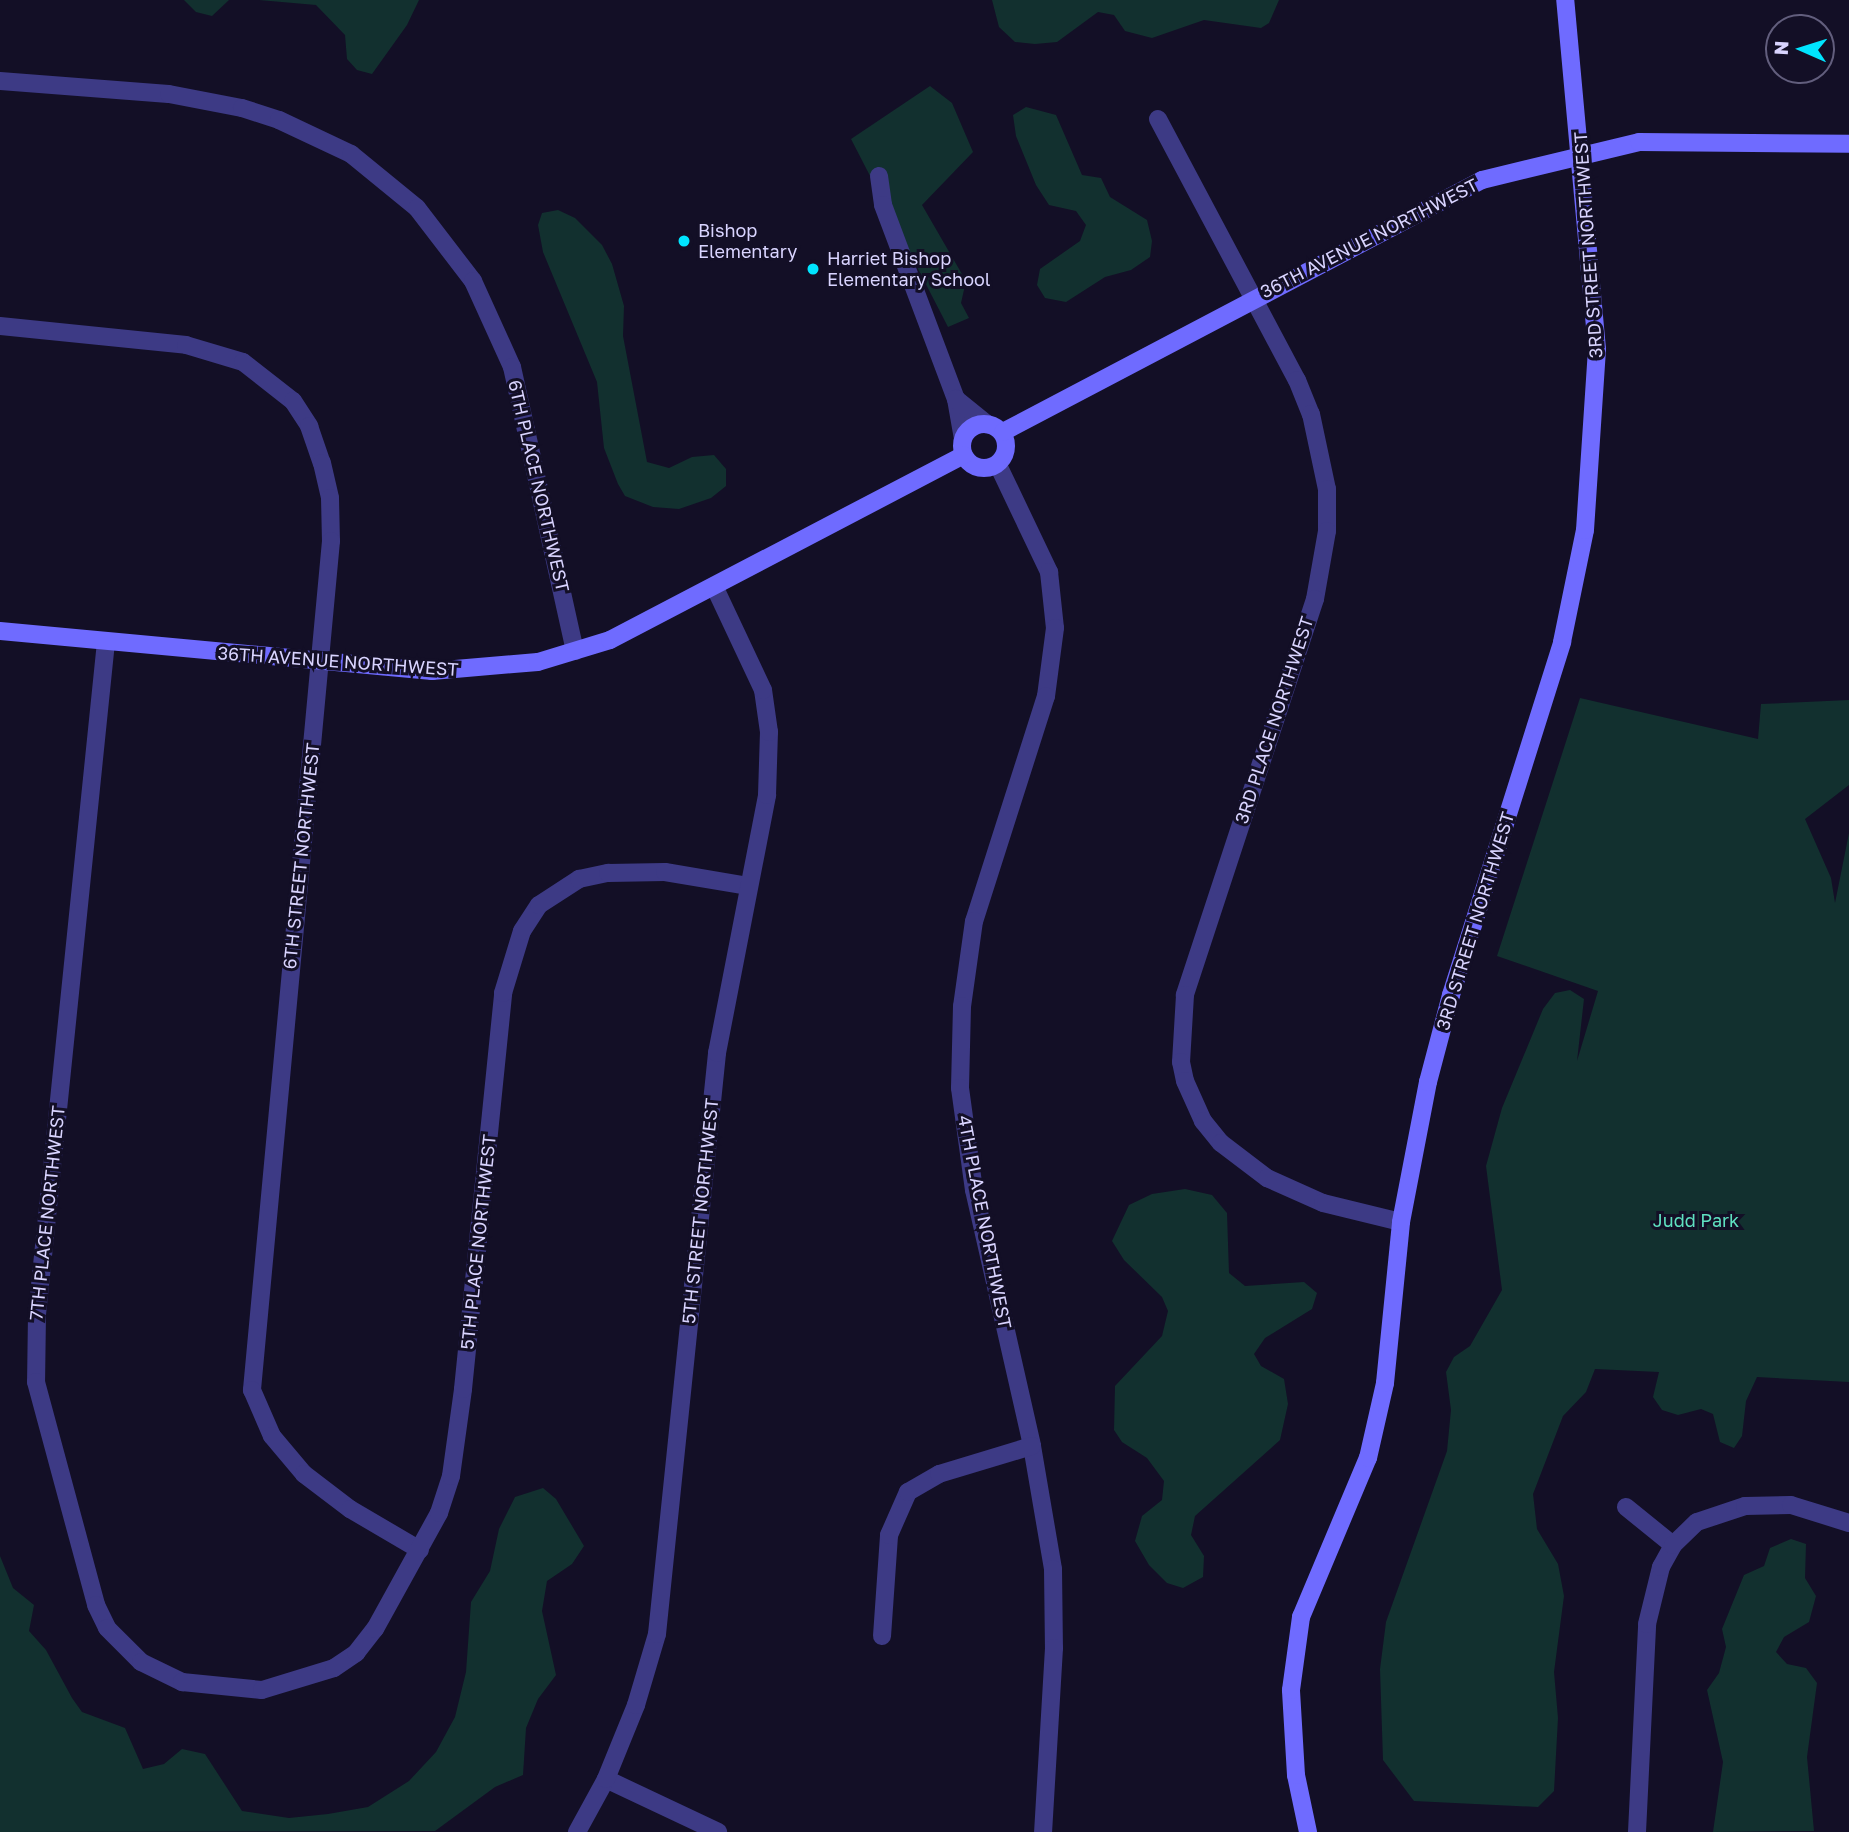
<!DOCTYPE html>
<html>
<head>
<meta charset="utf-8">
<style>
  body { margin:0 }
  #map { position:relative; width:1849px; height:1832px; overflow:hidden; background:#130f26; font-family:"Golos Text",sans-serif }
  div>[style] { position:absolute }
  .green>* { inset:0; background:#12302f }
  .street>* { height:18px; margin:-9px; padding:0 9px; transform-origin:9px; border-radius:9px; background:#3d3a85 }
  .secondary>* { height:18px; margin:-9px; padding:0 9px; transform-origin:9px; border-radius:9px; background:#6f6bff }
  .secondary>.ring { margin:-9px; padding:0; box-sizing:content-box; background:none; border:18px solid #6f6bff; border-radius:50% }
  .dots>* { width:19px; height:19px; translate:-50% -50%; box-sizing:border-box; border:4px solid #130f26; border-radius:50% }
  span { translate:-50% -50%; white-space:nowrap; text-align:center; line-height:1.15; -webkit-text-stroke:6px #130f26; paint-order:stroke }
  .poi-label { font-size:18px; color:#d9d4ff }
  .left { translate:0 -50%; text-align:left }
  .street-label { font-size:18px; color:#d9d4ff }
  .park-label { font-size:18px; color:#5fe0c0 }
  .north { position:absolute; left:1765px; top:14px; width:70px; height:70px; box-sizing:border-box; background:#130f26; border:2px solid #625e7d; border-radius:50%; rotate:273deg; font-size:19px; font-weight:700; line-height:28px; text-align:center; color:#d9d4ff }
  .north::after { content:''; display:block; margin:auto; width:24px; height:32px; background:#00e5ff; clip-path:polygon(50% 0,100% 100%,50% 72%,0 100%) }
</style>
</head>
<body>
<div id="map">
  <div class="green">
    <i style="clip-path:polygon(184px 0,229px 0,212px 16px,196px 12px)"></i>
    <i style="clip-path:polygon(259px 0,419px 0,407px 25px,372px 74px,357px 70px,347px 59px,345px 35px,316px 5px)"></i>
    <i style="clip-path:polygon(992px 0,1279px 0,1269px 23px,1261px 28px,1204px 20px,1152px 38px,1125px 31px,1114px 15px,1098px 12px,1057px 42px,1035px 44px,1015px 42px,999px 27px)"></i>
    <i style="clip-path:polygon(930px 86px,952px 103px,973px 152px,922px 205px,966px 281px,961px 303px,969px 318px,948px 327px,851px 139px)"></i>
    <i style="clip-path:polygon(1026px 107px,1056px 115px,1082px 175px,1101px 178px,1110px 197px,1147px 220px,1152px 241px,1150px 257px,1131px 270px,1105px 277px,1066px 302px,1045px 298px,1037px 285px,1040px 269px,1080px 241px,1086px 225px,1076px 211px,1049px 205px,1036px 185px,1016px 136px,1013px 115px)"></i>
    <i style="clip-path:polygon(558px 210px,575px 218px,602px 245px,612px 264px,624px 306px,623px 336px,647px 462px,669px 468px,692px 457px,714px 455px,726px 469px,726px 486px,711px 498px,679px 509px,653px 507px,625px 496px,618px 484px,604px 448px,597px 382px,543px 252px,538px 225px,542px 213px)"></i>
    <i style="clip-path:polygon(1580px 698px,1758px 739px,1761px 704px,1849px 700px,1849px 785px,1805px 819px,1831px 878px,1835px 903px,1849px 833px,1849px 1382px,1757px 1377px,1746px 1401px,1742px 1436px,1734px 1448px,1720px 1442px,1713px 1414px,1701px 1409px,1678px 1415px,1662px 1410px,1653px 1397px,1659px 1372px,1595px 1369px,1586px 1392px,1563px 1416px,1533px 1494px,1537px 1529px,1558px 1564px,1564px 1596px,1554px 1672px,1558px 1718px,1554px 1791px,1538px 1807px,1414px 1801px,1383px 1760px,1380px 1669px,1386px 1622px,1447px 1451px,1451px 1410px,1446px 1372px,1454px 1357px,1470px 1346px,1502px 1290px,1486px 1166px,1502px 1108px,1543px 1009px,1555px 993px,1570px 990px,1584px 999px,1577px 1061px,1598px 991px,1497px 956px)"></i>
    <i style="clip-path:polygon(1185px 1189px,1212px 1195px,1227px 1213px,1229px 1273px,1245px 1286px,1304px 1282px,1317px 1293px,1312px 1309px,1265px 1338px,1254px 1354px,1261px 1366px,1284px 1379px,1288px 1404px,1280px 1440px,1195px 1516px,1191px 1535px,1204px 1556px,1203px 1577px,1183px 1588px,1167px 1583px,1149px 1565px,1135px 1541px,1142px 1516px,1162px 1500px,1164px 1481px,1147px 1458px,1122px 1442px,1114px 1430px,1115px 1386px,1162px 1336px,1168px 1311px,1162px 1297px,1124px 1260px,1112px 1241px,1129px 1205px,1152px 1194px)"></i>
    <i style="clip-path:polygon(543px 1488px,556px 1499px,584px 1546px,572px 1564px,547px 1581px,542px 1611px,556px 1675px,538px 1699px,526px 1728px,523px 1775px,495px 1787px,435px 1831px,0 1832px,0 1556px,13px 1588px,34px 1605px,29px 1631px,46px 1650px,72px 1698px,82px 1712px,125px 1728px,143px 1769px,164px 1764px,182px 1749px,205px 1754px,242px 1811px,289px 1818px,328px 1814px,368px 1807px,409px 1781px,436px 1752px,455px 1717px,466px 1672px,471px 1602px,490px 1571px,499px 1529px,515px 1497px)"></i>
    <i style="clip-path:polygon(1791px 1539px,1806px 1544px,1805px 1578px,1816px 1596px,1809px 1622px,1784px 1637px,1776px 1652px,1787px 1664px,1806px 1668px,1817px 1683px,1807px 1757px,1814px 1831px,1713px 1832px,1723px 1762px,1707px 1690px,1719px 1673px,1726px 1647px,1722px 1629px,1744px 1575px,1764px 1566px,1770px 1548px)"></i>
  </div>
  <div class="street">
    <i style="left:0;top:81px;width:169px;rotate:4.4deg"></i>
    <i style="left:169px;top:94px;width:74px;rotate:10.9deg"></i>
    <i style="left:242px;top:108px;width:39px;rotate:18deg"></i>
    <i style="left:279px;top:120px;width:80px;rotate:25.3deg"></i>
    <i style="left:351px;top:154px;width:85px;rotate:39.3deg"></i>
    <i style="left:417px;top:208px;width:92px;rotate:52.5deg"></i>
    <i style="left:473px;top:281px;width:94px;rotate:65.6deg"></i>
    <i style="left:512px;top:367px;width:291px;rotate:77.5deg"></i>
    <i style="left:1158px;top:119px;width:296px;rotate:62deg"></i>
    <i style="left:1297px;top:380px;width:37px;rotate:68deg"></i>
    <i style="left:1311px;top:414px;width:77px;rotate:78deg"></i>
    <i style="left:1327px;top:489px;width:42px;rotate:90deg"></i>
    <i style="left:1327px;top:531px;width:69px;rotate:100deg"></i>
    <i style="left:1315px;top:599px;width:417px;rotate:108.2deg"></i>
    <i style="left:1185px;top:995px;width:67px;rotate:93.4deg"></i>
    <i style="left:1181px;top:1062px;width:19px;rotate:78deg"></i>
    <i style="left:1185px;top:1081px;width:44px;rotate:65.8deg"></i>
    <i style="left:1203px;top:1121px;width:28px;rotate:51deg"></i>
    <i style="left:1221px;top:1143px;width:58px;rotate:37.3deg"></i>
    <i style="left:1267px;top:1178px;width:61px;rotate:24.1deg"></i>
    <i style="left:1323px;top:1203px;width:80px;rotate:13.7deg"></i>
    <i style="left:879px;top:176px;width:29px;rotate:82deg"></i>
    <i style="left:883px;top:205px;width:207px;rotate:69.4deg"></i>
    <i style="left:0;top:326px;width:187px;rotate:5.8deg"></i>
    <i style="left:186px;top:345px;width:59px;rotate:16.6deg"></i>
    <i style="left:243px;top:362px;width:63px;rotate:38deg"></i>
    <i style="left:293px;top:401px;width:30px;rotate:57deg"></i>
    <i style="left:309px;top:426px;width:39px;rotate:71deg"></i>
    <i style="left:322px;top:463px;width:36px;rotate:77deg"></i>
    <i style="left:330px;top:498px;width:43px;rotate:88.7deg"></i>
    <i style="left:331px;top:541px;width:853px;rotate:95.32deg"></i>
    <i style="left:252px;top:1390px;width:50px;rotate:66.5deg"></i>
    <i style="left:272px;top:1436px;width:50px;rotate:49.9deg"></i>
    <i style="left:304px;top:1474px;width:58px;rotate:37.3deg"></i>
    <i style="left:350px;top:1509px;width:81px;rotate:30.4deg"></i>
    <i style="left:963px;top:439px;width:41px;rotate:-99.9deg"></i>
    <i style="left:956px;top:399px;width:41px;rotate:39.1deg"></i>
    <i style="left:998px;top:465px;width:119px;rotate:64.5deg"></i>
    <i style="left:1049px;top:572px;width:56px;rotate:83.9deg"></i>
    <i style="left:1055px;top:628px;width:69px;rotate:97.5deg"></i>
    <i style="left:1046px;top:696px;width:236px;rotate:107.7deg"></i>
    <i style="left:974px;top:921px;width:86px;rotate:98deg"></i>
    <i style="left:962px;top:1006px;width:82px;rotate:91.4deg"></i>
    <i style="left:960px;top:1088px;width:103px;rotate:82.2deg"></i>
    <i style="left:974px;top:1190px;width:262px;rotate:77.2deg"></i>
    <i style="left:1032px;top:1446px;width:125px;rotate:80.3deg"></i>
    <i style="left:1053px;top:1569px;width:79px;rotate:89.3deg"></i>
    <i style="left:1054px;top:1648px;width:184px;rotate:93.4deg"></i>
    <i style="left:106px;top:642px;width:676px;rotate:95.86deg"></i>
    <i style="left:37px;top:1314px;width:68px;rotate:90.8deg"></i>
    <i style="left:36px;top:1382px;width:231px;rotate:74.9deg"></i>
    <i style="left:96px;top:1605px;width:25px;rotate:64deg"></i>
    <i style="left:107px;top:1628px;width:48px;rotate:45deg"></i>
    <i style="left:141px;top:1662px;width:46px;rotate:26deg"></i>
    <i style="left:182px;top:1682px;width:80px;rotate:5.7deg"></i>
    <i style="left:262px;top:1690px;width:75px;rotate:-17deg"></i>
    <i style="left:334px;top:1668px;width:27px;rotate:-34deg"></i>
    <i style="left:356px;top:1653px;width:31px;rotate:-52deg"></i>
    <i style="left:375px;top:1629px;width:132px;rotate:-61.1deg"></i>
    <i style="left:439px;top:1513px;width:39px;rotate:-72deg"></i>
    <i style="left:451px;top:1476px;width:88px;rotate:-82.1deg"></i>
    <i style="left:463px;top:1389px;width:398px;rotate:-84.2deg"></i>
    <i style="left:503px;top:993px;width:65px;rotate:-73deg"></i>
    <i style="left:522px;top:931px;width:31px;rotate:-57deg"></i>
    <i style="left:539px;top:905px;width:48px;rotate:-33deg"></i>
    <i style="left:579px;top:879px;width:30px;rotate:-12deg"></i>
    <i style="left:608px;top:873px;width:57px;rotate:-1deg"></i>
    <i style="left:665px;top:872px;width:85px;rotate:9.5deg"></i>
    <i style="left:1626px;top:1507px;width:60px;rotate:39deg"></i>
    <i style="left:882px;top:1636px;width:101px;rotate:-86deg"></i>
    <i style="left:889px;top:1535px;width:47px;rotate:-66.2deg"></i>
    <i style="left:908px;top:1492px;width:36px;rotate:-30deg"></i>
    <i style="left:939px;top:1474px;width:97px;rotate:-16.8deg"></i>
    <i style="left:606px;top:1779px;width:124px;rotate:25.3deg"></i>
    <i style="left:577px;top:1832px;width:60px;rotate:-61.3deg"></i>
    <i style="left:606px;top:1779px;width:80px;rotate:-67.9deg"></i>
    <i style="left:636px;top:1705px;width:74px;rotate:-73.5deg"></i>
    <i style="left:657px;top:1634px;width:584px;rotate:-84.1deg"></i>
    <i style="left:717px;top:1053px;width:263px;rotate:-79deg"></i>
    <i style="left:767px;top:795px;width:63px;rotate:-88.2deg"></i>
    <i style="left:769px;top:732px;width:42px;rotate:-98.1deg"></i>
    <i style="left:763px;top:690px;width:113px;rotate:-115.2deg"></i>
    <i style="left:1637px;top:1832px;width:208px;rotate:-87.2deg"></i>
    <i style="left:1647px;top:1624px;width:59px;rotate:-76.2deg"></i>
    <i style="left:1661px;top:1567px;width:25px;rotate:-61deg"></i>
    <i style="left:1673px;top:1545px;width:33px;rotate:-44deg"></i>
    <i style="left:1697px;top:1522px;width:51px;rotate:-18.4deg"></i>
    <i style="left:1745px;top:1506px;width:46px;rotate:-1.2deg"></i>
    <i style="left:1791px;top:1505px;width:61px;rotate:17.2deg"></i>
  </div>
  <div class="secondary">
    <i class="ring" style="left:962px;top:424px;width:26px;height:26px"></i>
    <i style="left:1003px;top:432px;width:541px;rotate:-27.75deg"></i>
    <i style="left:1482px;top:180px;width:162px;rotate:-13.6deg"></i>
    <i style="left:1639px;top:142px;width:210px;rotate:0.5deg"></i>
    <i style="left:0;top:631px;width:434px;rotate:5.3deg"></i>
    <i style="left:432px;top:671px;width:106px;rotate:-4.9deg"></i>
    <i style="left:538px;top:662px;width:75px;rotate:-17deg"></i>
    <i style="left:610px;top:640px;width:399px;rotate:-27.6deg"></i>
    <i style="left:1308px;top:1832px;width:58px;rotate:-101.9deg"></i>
    <i style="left:1296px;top:1775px;width:85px;rotate:-93.4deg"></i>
    <i style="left:1291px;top:1690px;width:74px;rotate:-82.2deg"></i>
    <i style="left:1301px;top:1617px;width:173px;rotate:-67.2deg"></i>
    <i style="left:1368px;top:1458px;width:77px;rotate:-77.2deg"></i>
    <i style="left:1385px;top:1383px;width:162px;rotate:-84.3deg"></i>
    <i style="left:1401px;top:1222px;width:143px;rotate:-79.1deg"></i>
    <i style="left:1428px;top:1082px;width:90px;rotate:-75.2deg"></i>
    <i style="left:1451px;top:995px;width:370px;rotate:-72.5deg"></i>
    <i style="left:1562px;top:642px;width:114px;rotate:-78.4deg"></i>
    <i style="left:1585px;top:530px;width:181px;rotate:-86.2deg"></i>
    <i style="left:1597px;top:349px;width:350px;rotate:-95.2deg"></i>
  </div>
  <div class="dots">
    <i style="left:684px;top:241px;background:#00e5ff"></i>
    <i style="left:813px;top:269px;background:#00e5ff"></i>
  </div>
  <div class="poi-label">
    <span class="left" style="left:698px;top:241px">Bishop<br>Elementary</span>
    <span class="left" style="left:827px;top:269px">Harriet Bishop<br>Elementary School</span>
  </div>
  <div class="street-label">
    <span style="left:1369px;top:238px;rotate:-27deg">36TH AVENUE NORTHWEST</span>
    <span style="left:1588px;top:245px;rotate:-94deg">3RD STREET NORTHWEST</span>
    <span style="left:539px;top:486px;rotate:77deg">6TH PLACE NORTHWEST</span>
    <span style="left:338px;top:661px;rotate:4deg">36TH AVENUE NORTHWEST</span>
    <span style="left:1274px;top:720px;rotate:-72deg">3RD PLACE NORTHWEST</span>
    <span style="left:301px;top:856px;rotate:-84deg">6TH STREET NORTHWEST</span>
    <span style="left:1475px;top:921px;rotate:-73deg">3RD STREET NORTHWEST</span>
    <span style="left:700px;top:1211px;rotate:-84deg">5TH STREET NORTHWEST</span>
    <span style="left:47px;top:1213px;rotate:-84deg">7TH PLACE NORTHWEST</span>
    <span style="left:985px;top:1222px;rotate:79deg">4TH PLACE NORTHWEST</span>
    <span style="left:478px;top:1242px;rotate:-84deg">5TH PLACE NORTHWEST</span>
  </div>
  <div class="park-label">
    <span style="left:1696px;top:1220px">Judd Park</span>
  </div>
  <div class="north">N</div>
</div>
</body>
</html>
